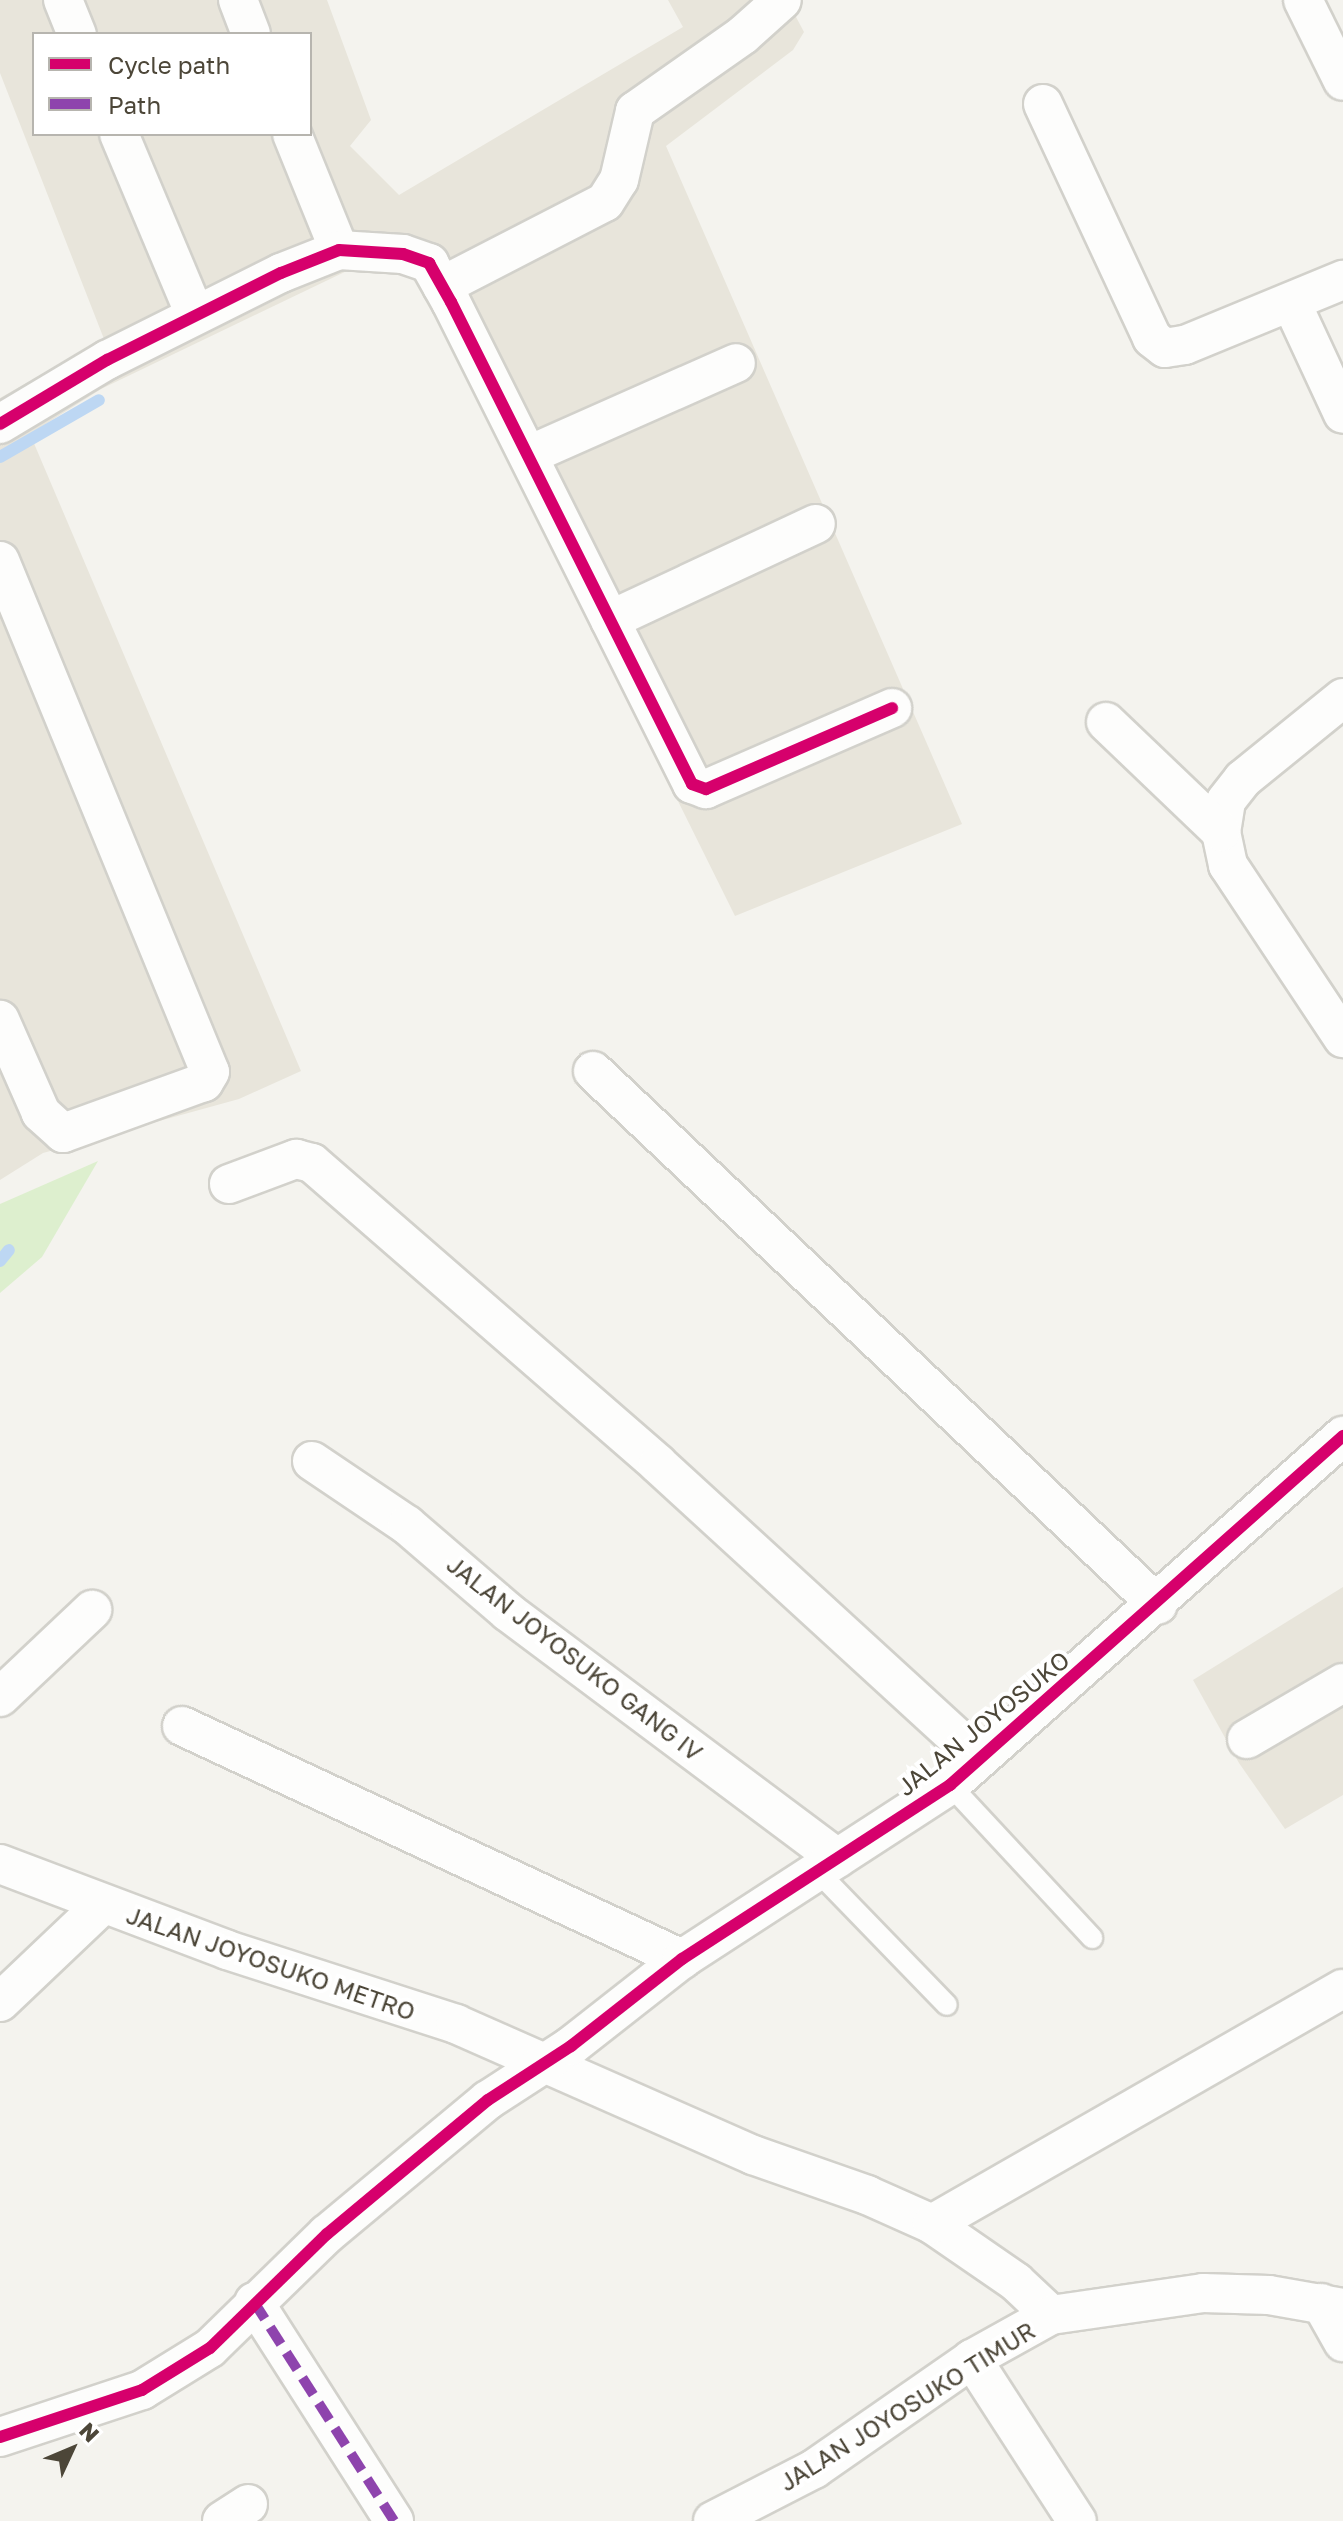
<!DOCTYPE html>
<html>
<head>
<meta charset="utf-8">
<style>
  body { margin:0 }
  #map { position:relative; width:1343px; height:2521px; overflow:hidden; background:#f4f3ee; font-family:"Golos Text",sans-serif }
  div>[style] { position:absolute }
  .residential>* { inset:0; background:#e8e5db }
  .green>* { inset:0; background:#ddefce }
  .stream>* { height:12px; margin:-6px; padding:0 6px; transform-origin:6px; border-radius:6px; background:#bdd7f3 }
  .roads { filter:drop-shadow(2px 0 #d2d1cb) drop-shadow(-2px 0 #d2d1cb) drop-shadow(0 2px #d2d1cb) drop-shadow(0 -2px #d2d1cb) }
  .lane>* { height:20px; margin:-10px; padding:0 10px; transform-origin:10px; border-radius:10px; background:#fdfdfc }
  .street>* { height:38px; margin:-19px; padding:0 19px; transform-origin:19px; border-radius:19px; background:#fdfdfc }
  .quiet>* { height:10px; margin-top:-5px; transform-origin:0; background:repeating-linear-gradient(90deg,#8e44ad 0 20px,transparent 0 30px) }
  .cycleway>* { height:12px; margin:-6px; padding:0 6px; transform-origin:6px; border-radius:6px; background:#d6006c }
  span { translate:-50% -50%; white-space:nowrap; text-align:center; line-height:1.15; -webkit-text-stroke:8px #fff; paint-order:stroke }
  .street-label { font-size:24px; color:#4c4638 }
  .legend { position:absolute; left:32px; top:32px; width:280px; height:104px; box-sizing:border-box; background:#fff; border:2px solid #b7b5af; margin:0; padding:10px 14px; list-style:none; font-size:24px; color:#4c4638 }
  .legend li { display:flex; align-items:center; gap:16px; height:40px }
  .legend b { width:40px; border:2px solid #b7b5af }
  .north { position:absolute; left:32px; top:2409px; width:80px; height:80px; -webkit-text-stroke:6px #fff; paint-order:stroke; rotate:46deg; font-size:22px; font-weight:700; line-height:32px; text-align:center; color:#4c4638 }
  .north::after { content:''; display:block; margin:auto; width:28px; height:36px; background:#4c4638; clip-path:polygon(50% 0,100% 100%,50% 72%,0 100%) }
</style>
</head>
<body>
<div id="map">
  <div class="residential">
    <i style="clip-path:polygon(evenodd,0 0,327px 0,371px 120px,350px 146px,399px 195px,683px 27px,668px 0,787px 0,804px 32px,793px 50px,666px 146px,962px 824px,735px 916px,414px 269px,353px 268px,101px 389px,30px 434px,301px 1071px,239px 1099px,43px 1153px,0 1180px,0 398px,104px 339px,0 73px,0 0,34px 34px,310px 34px,310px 134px,34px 134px,34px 34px)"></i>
    <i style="clip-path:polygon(1343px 1587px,1343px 1795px,1285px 1829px,1239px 1763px,1193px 1680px)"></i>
  </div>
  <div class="green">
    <i style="clip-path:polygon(98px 1161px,42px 1257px,0 1293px,0 1204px)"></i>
  </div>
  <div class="stream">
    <i style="left:0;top:457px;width:114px;rotate:-29.9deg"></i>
    <i style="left:0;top:1261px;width:14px;rotate:-51deg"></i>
  </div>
  <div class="roads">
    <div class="lane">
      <i style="left:950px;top:1785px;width:209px;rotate:47.1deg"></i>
      <i style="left:818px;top:1872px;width:185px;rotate:45.9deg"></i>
    </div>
    <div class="street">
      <i style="left:63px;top:0;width:37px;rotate:68deg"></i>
      <i style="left:238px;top:0;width:36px;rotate:69deg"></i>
      <i style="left:1303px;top:0;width:90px;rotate:63.7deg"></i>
      <i style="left:1043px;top:104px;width:258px;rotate:65deg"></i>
      <i style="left:1152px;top:338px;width:16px;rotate:38deg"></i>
      <i style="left:1165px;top:348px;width:20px;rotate:-9deg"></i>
      <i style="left:1185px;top:345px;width:171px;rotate:-22.4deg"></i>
      <i style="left:119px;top:134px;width:196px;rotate:67.2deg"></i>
      <i style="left:292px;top:134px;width:125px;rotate:67.9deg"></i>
      <i style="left:442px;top:286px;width:183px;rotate:-27.3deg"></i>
      <i style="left:605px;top:202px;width:26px;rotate:-58deg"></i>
      <i style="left:619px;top:180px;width:71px;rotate:-76.9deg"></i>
      <i style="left:635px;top:111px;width:132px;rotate:-35.1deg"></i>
      <i style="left:743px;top:35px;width:52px;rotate:-41.9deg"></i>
      <i style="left:1292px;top:304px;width:121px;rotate:65.1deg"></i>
      <i style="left:0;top:424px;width:125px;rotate:-30.9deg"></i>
      <i style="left:107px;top:360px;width:195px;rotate:-26.6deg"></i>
      <i style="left:281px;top:273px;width:62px;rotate:-21.6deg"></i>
      <i style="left:339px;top:250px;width:64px;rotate:3.6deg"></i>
      <i style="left:403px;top:254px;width:28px;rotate:19deg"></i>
      <i style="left:429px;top:263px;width:45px;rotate:60.6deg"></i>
      <i style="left:451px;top:302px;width:539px;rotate:63.43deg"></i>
      <i style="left:692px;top:784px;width:15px;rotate:20deg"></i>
      <i style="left:706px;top:789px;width:203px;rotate:-23.5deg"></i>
      <i style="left:531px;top:454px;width:224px;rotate:-23.9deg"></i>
      <i style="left:0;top:561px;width:552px;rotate:67.66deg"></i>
      <i style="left:210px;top:1072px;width:12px;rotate:121deg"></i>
      <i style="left:204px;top:1082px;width:150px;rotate:160.1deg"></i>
      <i style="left:63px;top:1133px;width:30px;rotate:-138deg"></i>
      <i style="left:41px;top:1113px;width:102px;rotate:-113.8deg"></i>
      <i style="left:610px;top:620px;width:227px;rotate:-25deg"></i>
      <i style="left:1343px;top:698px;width:129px;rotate:141deg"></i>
      <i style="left:1243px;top:779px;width:28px;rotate:128deg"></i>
      <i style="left:1226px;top:801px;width:31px;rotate:99deg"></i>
      <i style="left:1221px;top:832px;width:34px;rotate:78deg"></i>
      <i style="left:1228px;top:865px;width:208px;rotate:56.4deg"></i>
      <i style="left:1106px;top:722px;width:159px;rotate:43.7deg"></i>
      <i style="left:593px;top:1071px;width:777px;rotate:43.38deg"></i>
      <i style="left:229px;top:1184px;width:72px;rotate:-20.5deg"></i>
      <i style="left:296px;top:1159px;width:16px;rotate:14deg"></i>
      <i style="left:312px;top:1163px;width:459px;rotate:41deg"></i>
      <i style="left:658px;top:1464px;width:434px;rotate:42.5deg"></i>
      <i style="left:312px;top:1461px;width:115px;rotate:34deg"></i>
      <i style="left:407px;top:1525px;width:133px;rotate:40.7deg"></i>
      <i style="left:508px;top:1612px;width:411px;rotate:36.8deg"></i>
      <i style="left:0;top:1697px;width:127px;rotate:-43.4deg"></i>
      <i style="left:182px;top:1726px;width:552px;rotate:24.99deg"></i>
      <i style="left:1247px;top:1739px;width:111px;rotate:-30.3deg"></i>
      <i style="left:0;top:1864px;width:243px;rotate:20.7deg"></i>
      <i style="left:227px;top:1950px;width:241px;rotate:17.9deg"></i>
      <i style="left:456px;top:2024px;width:325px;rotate:23.8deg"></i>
      <i style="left:753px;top:2155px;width:121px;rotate:19.3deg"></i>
      <i style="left:867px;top:2195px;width:71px;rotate:24deg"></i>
      <i style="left:932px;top:2224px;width:102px;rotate:34.6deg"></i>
      <i style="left:1016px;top:2282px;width:48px;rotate:43.3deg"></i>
      <i style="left:0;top:2002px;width:139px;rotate:-43.5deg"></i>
      <i style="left:932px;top:2224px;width:473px;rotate:-29.8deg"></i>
      <i style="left:254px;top:2302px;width:260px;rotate:57.4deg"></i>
      <i style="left:1321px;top:2303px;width:45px;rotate:60.6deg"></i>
      <i style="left:972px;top:2359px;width:193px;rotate:57.1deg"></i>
      <i style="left:0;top:2437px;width:150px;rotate:-18.3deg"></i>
      <i style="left:142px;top:2390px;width:80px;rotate:-31.7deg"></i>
      <i style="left:210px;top:2348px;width:163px;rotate:-44.3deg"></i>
      <i style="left:327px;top:2234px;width:209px;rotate:-39.8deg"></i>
      <i style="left:488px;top:2100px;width:99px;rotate:-33deg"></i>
      <i style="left:571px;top:2046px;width:141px;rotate:-38.1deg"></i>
      <i style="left:682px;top:1959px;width:320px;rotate:-33deg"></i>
      <i style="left:950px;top:1785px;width:526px;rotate:-41.61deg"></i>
      <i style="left:222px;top:2521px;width:31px;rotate:-33deg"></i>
      <i style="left:713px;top:2521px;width:114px;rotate:-27.2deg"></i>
      <i style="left:814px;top:2469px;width:193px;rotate:-34.8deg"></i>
      <i style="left:972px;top:2359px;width:90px;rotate:-29.1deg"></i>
      <i style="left:1051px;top:2315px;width:154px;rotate:-8.2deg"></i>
      <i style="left:1203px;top:2293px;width:66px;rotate:1.7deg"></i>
      <i style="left:1269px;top:2295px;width:75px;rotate:10deg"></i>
    </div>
  </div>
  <div class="quiet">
    <i style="left:254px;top:2302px;width:260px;rotate:57.4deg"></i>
  </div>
  <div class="cycleway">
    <i style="left:0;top:424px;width:125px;rotate:-30.9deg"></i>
    <i style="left:107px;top:360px;width:195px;rotate:-26.6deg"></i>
    <i style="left:281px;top:273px;width:62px;rotate:-21.6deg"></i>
    <i style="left:339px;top:250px;width:64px;rotate:3.6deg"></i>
    <i style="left:403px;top:254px;width:28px;rotate:19deg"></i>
    <i style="left:429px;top:263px;width:45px;rotate:60.6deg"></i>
    <i style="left:451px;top:302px;width:539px;rotate:63.43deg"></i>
    <i style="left:692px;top:784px;width:15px;rotate:20deg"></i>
    <i style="left:706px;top:789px;width:203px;rotate:-23.5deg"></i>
    <i style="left:0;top:2437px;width:150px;rotate:-18.3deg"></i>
    <i style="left:142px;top:2390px;width:80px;rotate:-31.7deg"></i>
    <i style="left:210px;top:2348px;width:163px;rotate:-44.3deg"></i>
    <i style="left:327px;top:2234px;width:209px;rotate:-39.8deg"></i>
    <i style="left:488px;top:2100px;width:99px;rotate:-33deg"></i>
    <i style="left:571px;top:2046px;width:141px;rotate:-38.1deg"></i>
    <i style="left:682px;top:1959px;width:320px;rotate:-33deg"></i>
    <i style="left:950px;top:1785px;width:526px;rotate:-41.61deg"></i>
  </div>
  <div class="street-label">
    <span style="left:575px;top:1658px;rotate:38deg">JALAN JOYOSUKO GANG IV</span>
    <span style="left:983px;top:1723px;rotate:-39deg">JALAN JOYOSUKO</span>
    <span style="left:271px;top:1963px;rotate:19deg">JALAN JOYOSUKO METRO</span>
    <span style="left:907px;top:2406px;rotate:-32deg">JALAN JOYOSUKO TIMUR</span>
  </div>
  <ul class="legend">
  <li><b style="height:10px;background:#d6006c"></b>Cycle path</li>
  <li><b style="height:10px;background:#8e44ad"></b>Path</li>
  </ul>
  <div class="north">N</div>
</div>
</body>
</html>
